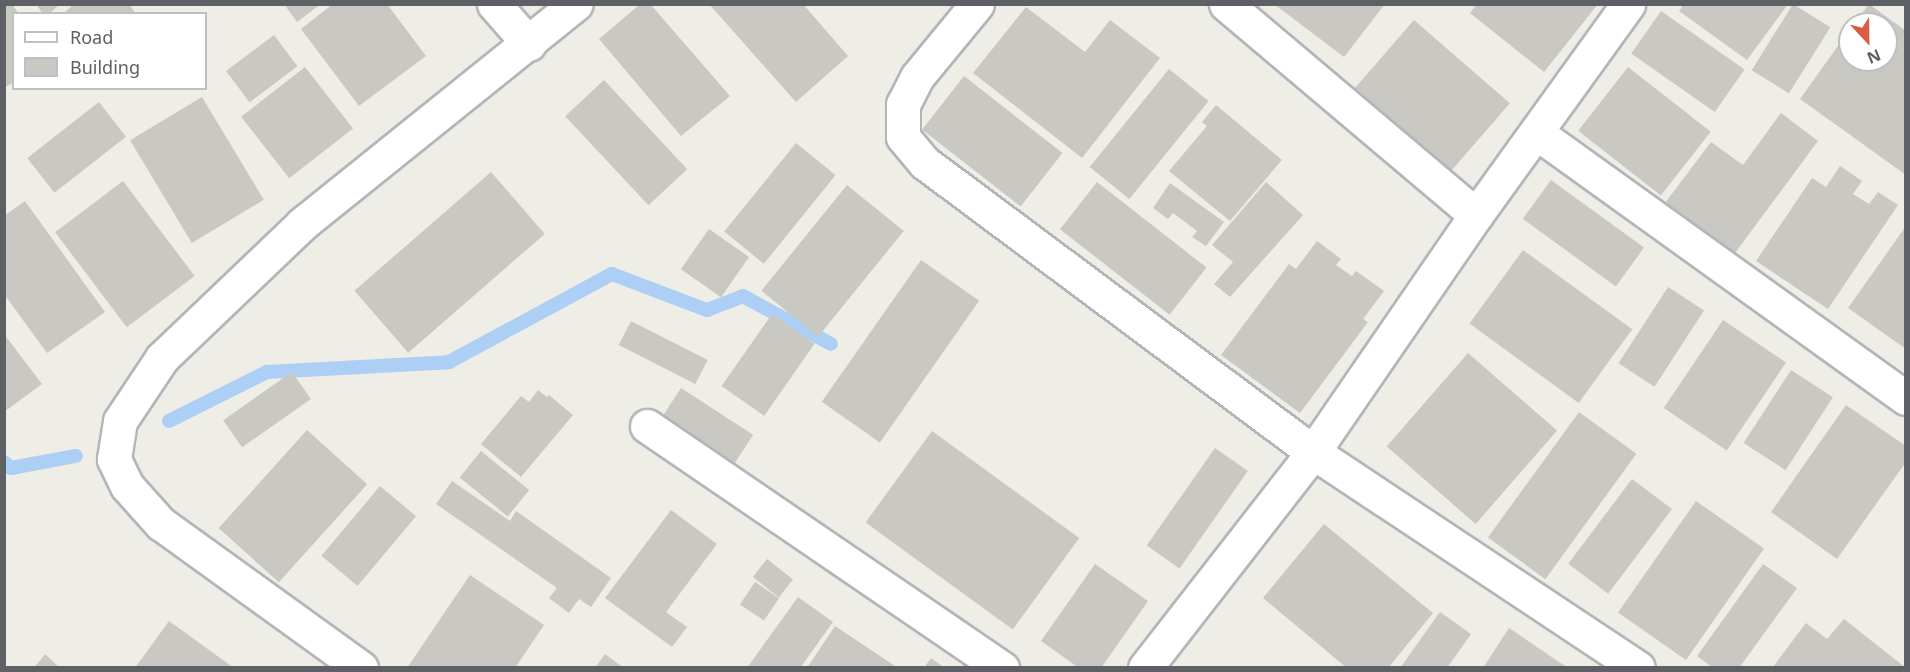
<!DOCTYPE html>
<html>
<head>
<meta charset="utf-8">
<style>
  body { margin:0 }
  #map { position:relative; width:1910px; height:672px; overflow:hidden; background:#eeede6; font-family:"Noto Sans",sans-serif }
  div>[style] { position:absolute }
  .stream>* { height:14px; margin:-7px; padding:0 7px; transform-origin:7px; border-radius:7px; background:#adcff6 }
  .building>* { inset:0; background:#cac8c2; transform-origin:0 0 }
  .roads { filter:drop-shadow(2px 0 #b3b5b9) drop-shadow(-2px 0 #b3b5b9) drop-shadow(0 2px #b3b5b9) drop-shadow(0 -2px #b3b5b9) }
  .minor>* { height:33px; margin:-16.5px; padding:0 16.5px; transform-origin:16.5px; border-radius:16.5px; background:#fff }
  span { translate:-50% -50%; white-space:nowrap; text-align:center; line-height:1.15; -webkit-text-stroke:4.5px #fff; paint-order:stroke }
  .frame { position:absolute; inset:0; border:6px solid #5d6064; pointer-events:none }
  .legend { position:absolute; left:12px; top:12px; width:195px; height:78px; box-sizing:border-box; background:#fff; border:2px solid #bebfc1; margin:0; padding:8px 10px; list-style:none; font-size:18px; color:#5d6064 }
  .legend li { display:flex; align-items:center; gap:12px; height:30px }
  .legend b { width:30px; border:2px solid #bebfc1 }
  .north { position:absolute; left:1838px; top:12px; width:60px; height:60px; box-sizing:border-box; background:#fff; border:2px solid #bebfc1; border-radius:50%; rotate:158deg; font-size:16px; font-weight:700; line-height:24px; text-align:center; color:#5d6064 }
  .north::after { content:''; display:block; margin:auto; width:21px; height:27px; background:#d85d42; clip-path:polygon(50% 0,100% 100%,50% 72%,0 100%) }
</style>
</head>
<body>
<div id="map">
  <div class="stream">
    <i style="left:169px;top:421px;width:110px;rotate:-26.6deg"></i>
    <i style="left:267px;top:372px;width:182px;rotate:-3.1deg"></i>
    <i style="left:449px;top:362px;width:185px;rotate:-28.4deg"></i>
    <i style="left:612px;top:274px;width:102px;rotate:20.8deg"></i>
    <i style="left:707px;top:310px;width:39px;rotate:-21deg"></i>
    <i style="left:743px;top:296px;width:100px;rotate:28.6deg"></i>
    <i style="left:4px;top:462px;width:9px;rotate:41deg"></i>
    <i style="left:11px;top:468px;width:66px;rotate:-10.5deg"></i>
  </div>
  <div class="building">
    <i style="clip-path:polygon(4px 4px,12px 4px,19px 14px,14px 14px,14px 82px,4px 88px)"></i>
    <i style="clip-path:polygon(36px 4px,60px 4px,49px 14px,43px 14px)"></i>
    <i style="clip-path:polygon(74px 4px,129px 4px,136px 14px,63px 14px)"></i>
    <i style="clip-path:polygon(284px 4px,321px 4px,297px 22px)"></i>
    <i style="clip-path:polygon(333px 4px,387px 4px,426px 56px,359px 106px,301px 29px)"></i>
    <i style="clip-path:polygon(709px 4px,803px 4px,848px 56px,796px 102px)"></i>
    <i style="clip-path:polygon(1274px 4px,1385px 4px,1344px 57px)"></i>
    <i style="clip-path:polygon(1477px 4px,1598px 4px,1544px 72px,1470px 13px)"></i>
    <i style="clip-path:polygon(1684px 4px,1788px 4px,1747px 60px,1679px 11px)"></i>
    <i style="left:1793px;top:4px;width:44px;height:78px;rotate:32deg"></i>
    <i style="clip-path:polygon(1869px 4px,1906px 31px,1906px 175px,1800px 99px,1850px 29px,1850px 60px,1886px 60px,1886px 24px,1854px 24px)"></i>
    <i style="clip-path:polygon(639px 5px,651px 5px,730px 96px,681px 136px,599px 39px)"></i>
    <i style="clip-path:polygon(1026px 7px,1085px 52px,1110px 20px,1160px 58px,1082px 158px,973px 73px)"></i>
    <i style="left:1661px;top:11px;width:102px;height:52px;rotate:35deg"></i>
    <i style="left:1414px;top:20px;width:127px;height:91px;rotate:41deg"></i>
    <i style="left:274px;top:35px;width:39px;height:60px;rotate:53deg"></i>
    <i style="left:305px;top:67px;width:78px;height:81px;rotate:52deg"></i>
    <i style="left:1628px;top:67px;width:105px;height:81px;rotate:38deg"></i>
    <i style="left:1169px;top:69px;width:51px;height:126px;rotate:39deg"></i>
    <i style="left:964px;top:76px;width:125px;height:68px;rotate:38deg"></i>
    <i style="left:604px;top:80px;width:122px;height:53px;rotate:47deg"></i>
    <i style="left:202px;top:97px;width:120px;height:84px;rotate:59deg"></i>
    <i style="left:99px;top:102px;width:44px;height:91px;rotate:52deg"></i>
    <i style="clip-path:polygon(1216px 105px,1282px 160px,1230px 221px,1169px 171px,1207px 126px,1202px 122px)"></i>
    <i style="clip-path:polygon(1781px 113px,1818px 141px,1735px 253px,1665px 203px,1711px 142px,1743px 165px)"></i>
    <i style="left:796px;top:143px;width:51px;height:114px;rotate:39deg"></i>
    <i style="clip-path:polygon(1840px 166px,1862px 181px,1853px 194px,1869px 204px,1878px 192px,1898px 205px,1828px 309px,1756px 261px,1812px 178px,1826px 187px)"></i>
    <i style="left:491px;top:172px;width:82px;height:181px;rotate:49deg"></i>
    <i style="left:1551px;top:180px;width:115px;height:48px;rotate:36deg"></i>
    <i style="left:123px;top:181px;width:119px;height:85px;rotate:53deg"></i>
    <i style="left:1097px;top:182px;width:139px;height:60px;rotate:38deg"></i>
    <i style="clip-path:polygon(1266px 182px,1303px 215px,1230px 297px,1214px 284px,1233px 262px,1212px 245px)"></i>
    <i style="clip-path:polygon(1170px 183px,1224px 222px,1206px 246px,1192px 237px,1197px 231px,1173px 213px,1168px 219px,1153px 208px)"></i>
    <i style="left:847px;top:185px;width:73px;height:136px;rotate:39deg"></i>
    <i style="clip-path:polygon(25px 201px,105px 312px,47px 353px,4px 294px,4px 216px)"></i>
    <i style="clip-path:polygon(1906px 226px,1906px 349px,1848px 308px)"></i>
    <i style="left:709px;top:229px;width:49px;height:49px;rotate:35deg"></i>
    <i style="clip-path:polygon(1317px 241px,1341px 259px,1336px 265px,1352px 276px,1356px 271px,1384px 291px,1363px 319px,1368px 322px,1300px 413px,1221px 355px,1289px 264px,1296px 269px)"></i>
    <i style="left:1523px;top:250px;width:135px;height:91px;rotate:36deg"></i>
    <i style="left:921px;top:260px;width:71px;height:173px;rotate:35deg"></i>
    <i style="left:1668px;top:287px;width:43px;height:91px;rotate:33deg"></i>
    <i style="left:772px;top:314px;width:52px;height:88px;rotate:35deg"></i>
    <i style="left:1723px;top:320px;width:76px;height:106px;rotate:34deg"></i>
    <i style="left:631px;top:321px;width:86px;height:27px;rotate:27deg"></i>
    <i style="clip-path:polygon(4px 334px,42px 384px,4px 412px)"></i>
    <i style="left:1468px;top:353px;width:118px;height:124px;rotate:41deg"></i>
    <i style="left:1791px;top:370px;width:50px;height:87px;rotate:33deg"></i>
    <i style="left:292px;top:372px;width:33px;height:84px;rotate:55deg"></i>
    <i style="left:681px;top:388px;width:86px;height:35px;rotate:33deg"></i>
    <i style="clip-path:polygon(538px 390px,547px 397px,549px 395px,573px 415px,521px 477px,481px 444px,521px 396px,529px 402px)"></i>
    <i style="clip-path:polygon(1846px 405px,1906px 446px,1906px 462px,1837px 559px,1771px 512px)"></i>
    <i style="left:1579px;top:412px;width:71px;height:155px;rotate:36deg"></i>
    <i style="left:307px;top:430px;width:81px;height:132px;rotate:42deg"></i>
    <i style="left:932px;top:431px;width:182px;height:113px;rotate:36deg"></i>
    <i style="left:1215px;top:448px;width:40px;height:119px;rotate:35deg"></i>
    <i style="left:481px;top:451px;width:62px;height:34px;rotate:39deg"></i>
    <i style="left:1632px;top:479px;width:50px;height:106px;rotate:37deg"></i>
    <i style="clip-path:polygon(452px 481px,510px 521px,516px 511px,611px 578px,591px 607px,579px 599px,569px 613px,549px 598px,557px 588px,436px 504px)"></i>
    <i style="left:380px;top:486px;width:47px;height:91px;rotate:40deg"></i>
    <i style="left:1696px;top:501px;width:83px;height:136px;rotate:35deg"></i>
    <i style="clip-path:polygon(671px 510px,717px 544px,666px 612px,687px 627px,672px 647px,605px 598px)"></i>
    <i style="clip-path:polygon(1324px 524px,1433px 613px,1388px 668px,1347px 668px,1263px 598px)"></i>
    <i style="left:767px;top:559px;width:33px;height:23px;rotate:38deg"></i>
    <i style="clip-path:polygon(1095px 564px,1148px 601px,1101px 668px,1079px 668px,1041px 641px)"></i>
    <i style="clip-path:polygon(1763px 564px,1797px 588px,1739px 668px,1713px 668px,1697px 656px)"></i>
    <i style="clip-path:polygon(470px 575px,544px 625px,515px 668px,407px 668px)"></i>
    <i style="left:755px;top:582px;width:29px;height:27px;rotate:34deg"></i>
    <i style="clip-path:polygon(798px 597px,833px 622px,800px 668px,747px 668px)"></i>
    <i style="clip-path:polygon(1440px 612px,1471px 634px,1447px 668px,1400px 668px)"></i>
    <i style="clip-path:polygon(1844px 619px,1906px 668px,1772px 668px,1806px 623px,1827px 639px)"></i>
    <i style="clip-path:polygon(169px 621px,234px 668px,135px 668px)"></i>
    <i style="clip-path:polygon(835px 626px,898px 668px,807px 668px)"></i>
    <i style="clip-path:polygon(1509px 628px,1568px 668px,1483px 668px)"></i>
    <i style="clip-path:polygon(45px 654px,60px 668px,34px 668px)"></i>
    <i style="clip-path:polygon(605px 654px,624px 668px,595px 668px)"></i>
    <i style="clip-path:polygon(931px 658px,945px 668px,924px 668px)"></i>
  </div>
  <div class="roads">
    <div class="minor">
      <i style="left:494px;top:4px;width:53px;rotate:48.8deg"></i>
      <i style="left:977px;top:4px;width:94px;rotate:129.4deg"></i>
      <i style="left:917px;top:77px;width:30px;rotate:117deg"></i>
      <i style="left:903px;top:104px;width:33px;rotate:90deg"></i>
      <i style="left:903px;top:137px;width:34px;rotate:50deg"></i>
      <i style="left:925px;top:163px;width:484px;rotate:36.7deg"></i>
      <i style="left:1313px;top:452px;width:390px;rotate:33.6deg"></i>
      <i style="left:1226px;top:4px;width:327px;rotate:40.2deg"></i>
      <i style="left:1537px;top:133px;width:454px;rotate:35.7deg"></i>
      <i style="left:647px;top:426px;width:430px;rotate:34.3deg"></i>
      <i style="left:361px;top:668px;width:246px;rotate:-144.2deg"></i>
      <i style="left:161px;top:524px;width:51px;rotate:-131.8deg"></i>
      <i style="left:127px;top:486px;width:30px;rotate:-116deg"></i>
      <i style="left:114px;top:459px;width:38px;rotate:-81deg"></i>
      <i style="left:120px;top:421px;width:76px;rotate:-56.3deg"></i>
      <i style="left:162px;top:358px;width:194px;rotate:-43.7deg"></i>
      <i style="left:302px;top:224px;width:351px;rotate:-38.8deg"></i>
      <i style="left:1145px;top:668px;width:274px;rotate:-52.1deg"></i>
      <i style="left:1313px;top:452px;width:288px;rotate:-55.5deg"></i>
      <i style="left:1476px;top:215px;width:260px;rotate:-54.2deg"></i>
    </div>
  </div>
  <div class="frame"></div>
  <ul class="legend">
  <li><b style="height:8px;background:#fff"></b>Road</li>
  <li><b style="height:16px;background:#cac8c2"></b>Building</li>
  </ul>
  <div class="north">N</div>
</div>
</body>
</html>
